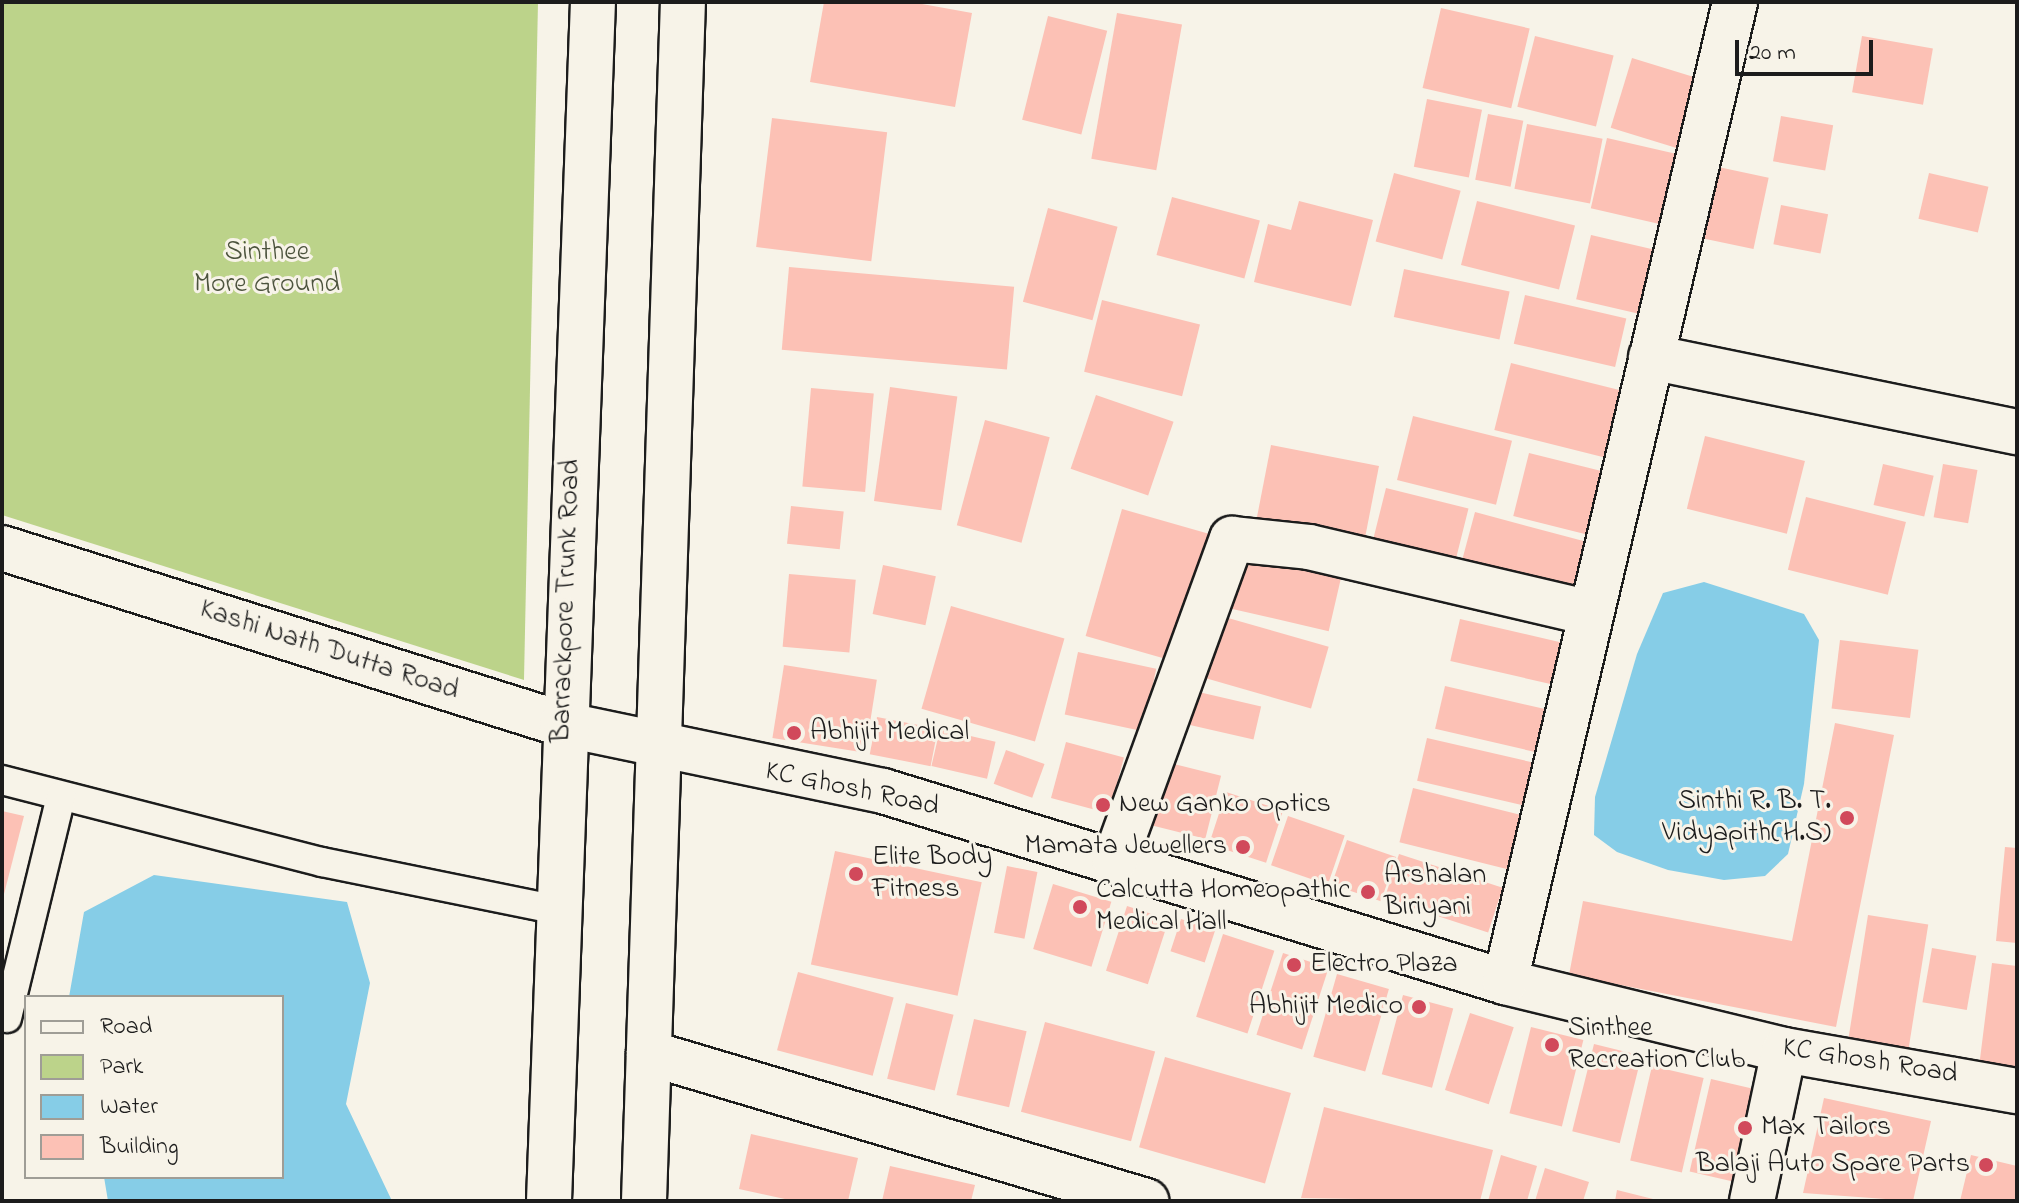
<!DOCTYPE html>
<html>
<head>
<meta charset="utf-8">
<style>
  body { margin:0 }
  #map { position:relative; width:2019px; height:1203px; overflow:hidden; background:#f7f3e8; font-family:"Indie Flower",sans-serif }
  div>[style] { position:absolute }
  .green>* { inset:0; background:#bcd38a }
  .water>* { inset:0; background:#86cde7 }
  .building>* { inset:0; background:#fcc1b5; transform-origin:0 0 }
  .roads { filter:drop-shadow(2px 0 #1c1c1c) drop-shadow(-2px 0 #1c1c1c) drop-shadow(0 2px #1c1c1c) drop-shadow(0 -2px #1c1c1c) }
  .lane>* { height:28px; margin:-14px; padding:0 14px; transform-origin:14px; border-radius:14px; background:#f7f3e8 }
  .street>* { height:44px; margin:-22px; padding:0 22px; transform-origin:22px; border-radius:22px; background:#f7f3e8 }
  .primary>* { height:44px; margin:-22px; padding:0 22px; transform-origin:22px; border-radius:22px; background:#f7f3e8 }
  .dots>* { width:22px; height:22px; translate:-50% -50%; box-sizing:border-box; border:4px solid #f7f3e8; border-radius:50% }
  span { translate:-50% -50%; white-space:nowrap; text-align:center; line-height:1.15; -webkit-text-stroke:6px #f7f3e8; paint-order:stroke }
  .park-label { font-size:28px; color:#4c533d }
  .street-label { font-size:28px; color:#1c1c1c }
  .poi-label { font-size:28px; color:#1c1c1c }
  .left { translate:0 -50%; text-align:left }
  .right { translate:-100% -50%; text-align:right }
  .frame { position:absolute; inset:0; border:4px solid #1c1c1c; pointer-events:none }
  .legend { position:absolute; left:24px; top:995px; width:260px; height:184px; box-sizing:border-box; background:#f7f3e8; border:2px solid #9f9d96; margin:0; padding:10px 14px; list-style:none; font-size:24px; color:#1c1c1c }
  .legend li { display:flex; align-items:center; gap:16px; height:40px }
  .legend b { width:40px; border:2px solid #9f9d96 }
  .scale { position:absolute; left:1735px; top:40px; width:138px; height:36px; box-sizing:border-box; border:4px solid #1c1c1c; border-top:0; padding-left:10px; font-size:24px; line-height:28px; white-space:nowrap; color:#1c1c1c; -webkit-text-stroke:6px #f7f3e8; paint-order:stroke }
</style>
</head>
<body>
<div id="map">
  <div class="green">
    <i style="clip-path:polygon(2px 2px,538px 2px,524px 680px,2px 515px)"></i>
  </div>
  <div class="water">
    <i style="clip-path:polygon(1704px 582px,1804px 614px,1819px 640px,1804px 784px,1788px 854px,1765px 876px,1724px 880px,1668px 870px,1617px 852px,1594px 835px,1595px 797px,1637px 654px,1663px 593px)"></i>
    <i style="clip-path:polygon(154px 875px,347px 902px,370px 983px,346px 1104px,392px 1201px,108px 1201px,104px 1177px,282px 1177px,282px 997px,69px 997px,84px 912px)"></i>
  </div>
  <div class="building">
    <i style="clip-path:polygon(824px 2px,911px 2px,972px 13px,955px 107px,810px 82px)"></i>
    <i style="left:1441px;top:8px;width:91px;height:82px;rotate:13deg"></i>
    <i style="left:1117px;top:13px;width:66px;height:148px;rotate:10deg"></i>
    <i style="left:1048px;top:16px;width:61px;height:107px;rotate:14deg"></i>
    <i style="left:1535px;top:36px;width:81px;height:73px;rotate:14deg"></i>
    <i style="left:1862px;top:36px;width:72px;height:57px;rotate:10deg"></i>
    <i style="left:1632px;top:58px;width:80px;height:73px;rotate:17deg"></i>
    <i style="left:1427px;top:99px;width:56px;height:69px;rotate:11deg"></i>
    <i style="left:1488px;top:114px;width:36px;height:67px;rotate:11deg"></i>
    <i style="left:1781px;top:116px;width:53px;height:46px;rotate:10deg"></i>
    <i style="left:772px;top:118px;width:116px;height:130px;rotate:7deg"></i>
    <i style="left:1527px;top:124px;width:77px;height:66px;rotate:11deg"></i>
    <i style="left:1607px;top:138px;width:76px;height:72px;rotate:13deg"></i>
    <i style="left:1709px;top:165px;width:61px;height:73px;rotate:12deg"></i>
    <i style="left:1394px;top:173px;width:69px;height:71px;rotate:15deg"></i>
    <i style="left:1929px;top:173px;width:61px;height:47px;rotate:13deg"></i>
    <i style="left:1172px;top:197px;width:91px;height:60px;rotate:15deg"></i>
    <i style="clip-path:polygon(1299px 201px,1373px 220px,1351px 306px,1254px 282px,1268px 224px,1291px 230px)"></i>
    <i style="left:1477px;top:201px;width:101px;height:66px;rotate:14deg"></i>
    <i style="left:1781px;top:205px;width:48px;height:40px;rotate:11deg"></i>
    <i style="left:1048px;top:208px;width:72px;height:97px;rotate:15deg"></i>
    <i style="left:1591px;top:235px;width:72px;height:66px;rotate:13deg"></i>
    <i style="left:789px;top:267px;width:226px;height:83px;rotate:5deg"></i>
    <i style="left:1404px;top:269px;width:108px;height:49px;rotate:12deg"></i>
    <i style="left:1525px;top:295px;width:104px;height:50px;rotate:13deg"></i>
    <i style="left:1102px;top:300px;width:101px;height:74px;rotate:14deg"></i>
    <i style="left:1511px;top:363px;width:123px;height:69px;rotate:14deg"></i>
    <i style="left:890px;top:387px;width:68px;height:115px;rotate:8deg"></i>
    <i style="left:811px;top:388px;width:63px;height:99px;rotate:5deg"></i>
    <i style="left:1096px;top:395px;width:82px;height:78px;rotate:19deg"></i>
    <i style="left:1413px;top:416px;width:102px;height:66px;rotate:14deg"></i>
    <i style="left:985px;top:420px;width:67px;height:109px;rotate:15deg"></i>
    <i style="left:1705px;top:436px;width:103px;height:75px;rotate:14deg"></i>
    <i style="left:1271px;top:445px;width:110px;height:80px;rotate:11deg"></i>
    <i style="left:1529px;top:453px;width:85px;height:65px;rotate:14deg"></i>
    <i style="left:1883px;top:464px;width:52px;height:42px;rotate:13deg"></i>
    <i style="left:1943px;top:464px;width:35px;height:54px;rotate:10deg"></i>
    <i style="left:1386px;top:488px;width:85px;height:64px;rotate:14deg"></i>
    <i style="left:1806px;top:497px;width:103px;height:75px;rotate:14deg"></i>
    <i style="left:791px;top:506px;width:53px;height:38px;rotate:6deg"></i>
    <i style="left:1122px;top:509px;width:91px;height:132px;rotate:16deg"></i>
    <i style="left:1475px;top:512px;width:124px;height:67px;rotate:15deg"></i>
    <i style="left:1244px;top:549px;width:101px;height:61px;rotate:13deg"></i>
    <i style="left:883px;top:565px;width:54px;height:50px;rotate:12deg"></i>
    <i style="left:789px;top:574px;width:67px;height:73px;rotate:5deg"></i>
    <i style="left:951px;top:606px;width:118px;height:107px;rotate:16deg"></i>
    <i style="left:1221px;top:616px;width:112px;height:64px;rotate:16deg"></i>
    <i style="left:1460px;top:619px;width:114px;height:43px;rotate:13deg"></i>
    <i style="left:1840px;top:640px;width:79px;height:69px;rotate:7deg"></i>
    <i style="left:1078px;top:652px;width:80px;height:64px;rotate:12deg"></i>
    <i style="left:784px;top:665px;width:94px;height:74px;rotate:9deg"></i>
    <i style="left:1445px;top:686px;width:115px;height:44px;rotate:13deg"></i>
    <i style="left:1190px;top:690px;width:73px;height:34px;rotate:13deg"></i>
    <i style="left:877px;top:717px;width:62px;height:38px;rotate:11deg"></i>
    <i style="clip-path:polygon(1835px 723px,1894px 735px,1836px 1027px,1569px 975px,1583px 901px,1792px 941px)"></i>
    <i style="left:940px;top:729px;width:57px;height:38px;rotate:13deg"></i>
    <i style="left:1427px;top:738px;width:115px;height:44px;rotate:13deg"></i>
    <i style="left:1066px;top:742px;width:60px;height:58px;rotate:15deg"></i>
    <i style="left:1006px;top:750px;width:41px;height:36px;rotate:20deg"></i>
    <i style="left:1158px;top:760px;width:65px;height:65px;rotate:14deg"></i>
    <i style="left:1413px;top:788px;width:128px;height:56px;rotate:14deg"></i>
    <i style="left:1226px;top:792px;width:60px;height:55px;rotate:18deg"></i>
    <i style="clip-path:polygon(2px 811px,24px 816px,3px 898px,2px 898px)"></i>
    <i style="left:1288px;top:816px;width:60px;height:52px;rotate:19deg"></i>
    <i style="left:1347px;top:840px;width:52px;height:47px;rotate:19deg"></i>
    <i style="clip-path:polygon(2005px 847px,2017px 848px,2017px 943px,1996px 941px)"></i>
    <i style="left:835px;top:851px;width:150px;height:116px;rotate:12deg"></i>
    <i style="left:1399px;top:854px;width:109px;height:47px;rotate:18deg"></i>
    <i style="left:1007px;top:866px;width:31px;height:68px;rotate:11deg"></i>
    <i style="left:1053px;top:884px;width:61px;height:68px;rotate:17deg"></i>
    <i style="left:1127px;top:906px;width:44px;height:68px;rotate:18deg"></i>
    <i style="left:1868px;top:915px;width:61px;height:126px;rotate:9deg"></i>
    <i style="left:1181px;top:919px;width:36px;height:34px;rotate:18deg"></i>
    <i style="left:1223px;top:934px;width:54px;height:87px;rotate:18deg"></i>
    <i style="left:1932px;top:948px;width:45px;height:55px;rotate:10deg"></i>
    <i style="left:1283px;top:953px;width:48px;height:86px;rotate:18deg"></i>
    <i style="clip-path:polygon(1992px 963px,2017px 966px,2017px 1072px,1979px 1067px)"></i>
    <i style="left:798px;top:972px;width:99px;height:81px;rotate:15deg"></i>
    <i style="left:1337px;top:974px;width:54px;height:86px;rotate:16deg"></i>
    <i style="left:1403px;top:995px;width:52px;height:82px;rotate:15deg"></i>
    <i style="left:906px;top:1003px;width:49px;height:78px;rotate:14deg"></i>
    <i style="left:1470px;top:1013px;width:46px;height:81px;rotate:18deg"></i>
    <i style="left:974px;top:1019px;width:54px;height:78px;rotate:13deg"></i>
    <i style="left:1045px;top:1022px;width:114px;height:93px;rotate:15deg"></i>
    <i style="left:1531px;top:1027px;width:54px;height:89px;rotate:14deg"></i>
    <i style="left:1594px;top:1044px;width:49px;height:90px;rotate:14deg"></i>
    <i style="left:1165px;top:1057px;width:131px;height:94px;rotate:16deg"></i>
    <i style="left:1652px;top:1066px;width:53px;height:97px;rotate:13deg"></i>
    <i style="left:1711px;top:1079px;width:51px;height:95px;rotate:13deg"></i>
    <i style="clip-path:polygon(1824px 1098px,1931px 1121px,1913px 1201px,1803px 1193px)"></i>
    <i style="clip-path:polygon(1324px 1107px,1493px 1150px,1480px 1201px,1301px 1198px)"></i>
    <i style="clip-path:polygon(751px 1134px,858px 1158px,848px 1201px,794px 1201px,739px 1189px)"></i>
    <i style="clip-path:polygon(1501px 1155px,1537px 1166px,1527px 1201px,1488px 1201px)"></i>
    <i style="clip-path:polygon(1971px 1155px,2017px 1166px,2017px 1201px,1960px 1201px)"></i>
    <i style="clip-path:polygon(890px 1166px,975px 1185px,971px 1201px,882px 1201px)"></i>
    <i style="clip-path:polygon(1545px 1168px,1589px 1182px,1583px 1201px,1535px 1201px)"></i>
    <i style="clip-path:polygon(1617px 1190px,1657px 1200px,1657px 1201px,1615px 1201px)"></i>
  </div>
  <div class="roads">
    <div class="lane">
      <i style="left:2px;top:780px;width:330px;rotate:14.4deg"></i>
      <i style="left:322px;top:862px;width:240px;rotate:11.5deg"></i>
      <i style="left:7px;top:1018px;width:228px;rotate:-76.3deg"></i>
    </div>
    <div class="street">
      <i style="left:1651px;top:357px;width:374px;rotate:11.6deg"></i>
      <i style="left:2px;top:548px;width:587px;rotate:17.45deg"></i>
      <i style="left:562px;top:724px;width:328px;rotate:11.8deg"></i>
      <i style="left:883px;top:791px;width:651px;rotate:17.07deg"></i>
      <i style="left:1505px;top:982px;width:287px;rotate:13.7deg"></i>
      <i style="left:1784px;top:1050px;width:237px;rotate:10deg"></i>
      <i style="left:1115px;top:860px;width:342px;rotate:-70deg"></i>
      <i style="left:1232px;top:539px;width:77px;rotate:5.9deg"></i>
      <i style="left:1309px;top:547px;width:290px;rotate:13.2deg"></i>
      <i style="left:1505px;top:982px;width:1007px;rotate:-76.79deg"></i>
      <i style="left:649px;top:1053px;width:519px;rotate:16.58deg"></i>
      <i style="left:1752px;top:1201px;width:154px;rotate:-78deg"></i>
    </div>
    <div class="primary">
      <i style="left:549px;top:1201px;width:1200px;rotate:-87.9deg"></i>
      <i style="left:644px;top:1201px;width:1200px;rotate:-88.14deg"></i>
    </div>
  </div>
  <div class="dots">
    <i style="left:794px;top:733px;background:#d1495b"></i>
    <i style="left:1103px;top:805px;background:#d1495b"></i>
    <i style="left:1847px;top:818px;background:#d1495b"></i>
    <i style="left:1243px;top:847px;background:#d1495b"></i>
    <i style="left:856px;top:874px;background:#d1495b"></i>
    <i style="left:1368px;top:892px;background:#d1495b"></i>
    <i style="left:1080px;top:907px;background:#d1495b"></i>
    <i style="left:1294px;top:965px;background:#d1495b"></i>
    <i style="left:1419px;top:1007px;background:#d1495b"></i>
    <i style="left:1552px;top:1045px;background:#d1495b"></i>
    <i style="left:1745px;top:1128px;background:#d1495b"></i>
    <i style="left:1986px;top:1165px;background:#d1495b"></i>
  </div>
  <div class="park-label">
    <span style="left:267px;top:269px">Sinthee<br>More Ground</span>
  </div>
  <div class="street-label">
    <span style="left:567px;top:601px;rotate:-88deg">Barrackpore Trunk Road</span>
    <span style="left:329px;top:651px;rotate:18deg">Kashi Nath Dutta Road</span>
    <span style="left:852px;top:790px;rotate:12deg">KC Ghosh Road</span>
    <span style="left:1870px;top:1062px;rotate:9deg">KC Ghosh Road</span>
  </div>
  <div class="poi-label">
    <span class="left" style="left:810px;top:733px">Abhijit Medical</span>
    <span class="right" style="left:1831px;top:818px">Sinthi R. B. T.<br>Vidyapith(H.S)</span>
    <span class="left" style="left:1119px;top:805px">New Ganko Optics</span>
    <span class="right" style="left:1227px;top:847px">Mamata Jewellers</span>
    <span class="left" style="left:872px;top:874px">Elite Body<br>Fitness</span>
    <span class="left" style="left:1384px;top:892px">Arshalan<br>Biriyani</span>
    <span class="left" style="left:1096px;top:907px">Calcutta Homeopathic<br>Medical Hall</span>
    <span class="left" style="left:1310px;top:965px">Electro Plaza</span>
    <span class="right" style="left:1403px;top:1007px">Abhijit Medico</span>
    <span class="left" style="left:1568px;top:1045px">Sinthee<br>Recreation Club</span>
    <span class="left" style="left:1761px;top:1128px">Max Tailors</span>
    <span class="right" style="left:1970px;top:1165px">Balaji Auto Spare Parts</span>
  </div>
  <div class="frame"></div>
  <ul class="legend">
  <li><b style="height:10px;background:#f7f3e8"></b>Road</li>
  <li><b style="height:22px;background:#bcd38a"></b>Park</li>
  <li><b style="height:22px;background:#86cde7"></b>Water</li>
  <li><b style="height:22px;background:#fcc1b5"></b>Building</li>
  </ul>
  <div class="scale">20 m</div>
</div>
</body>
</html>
